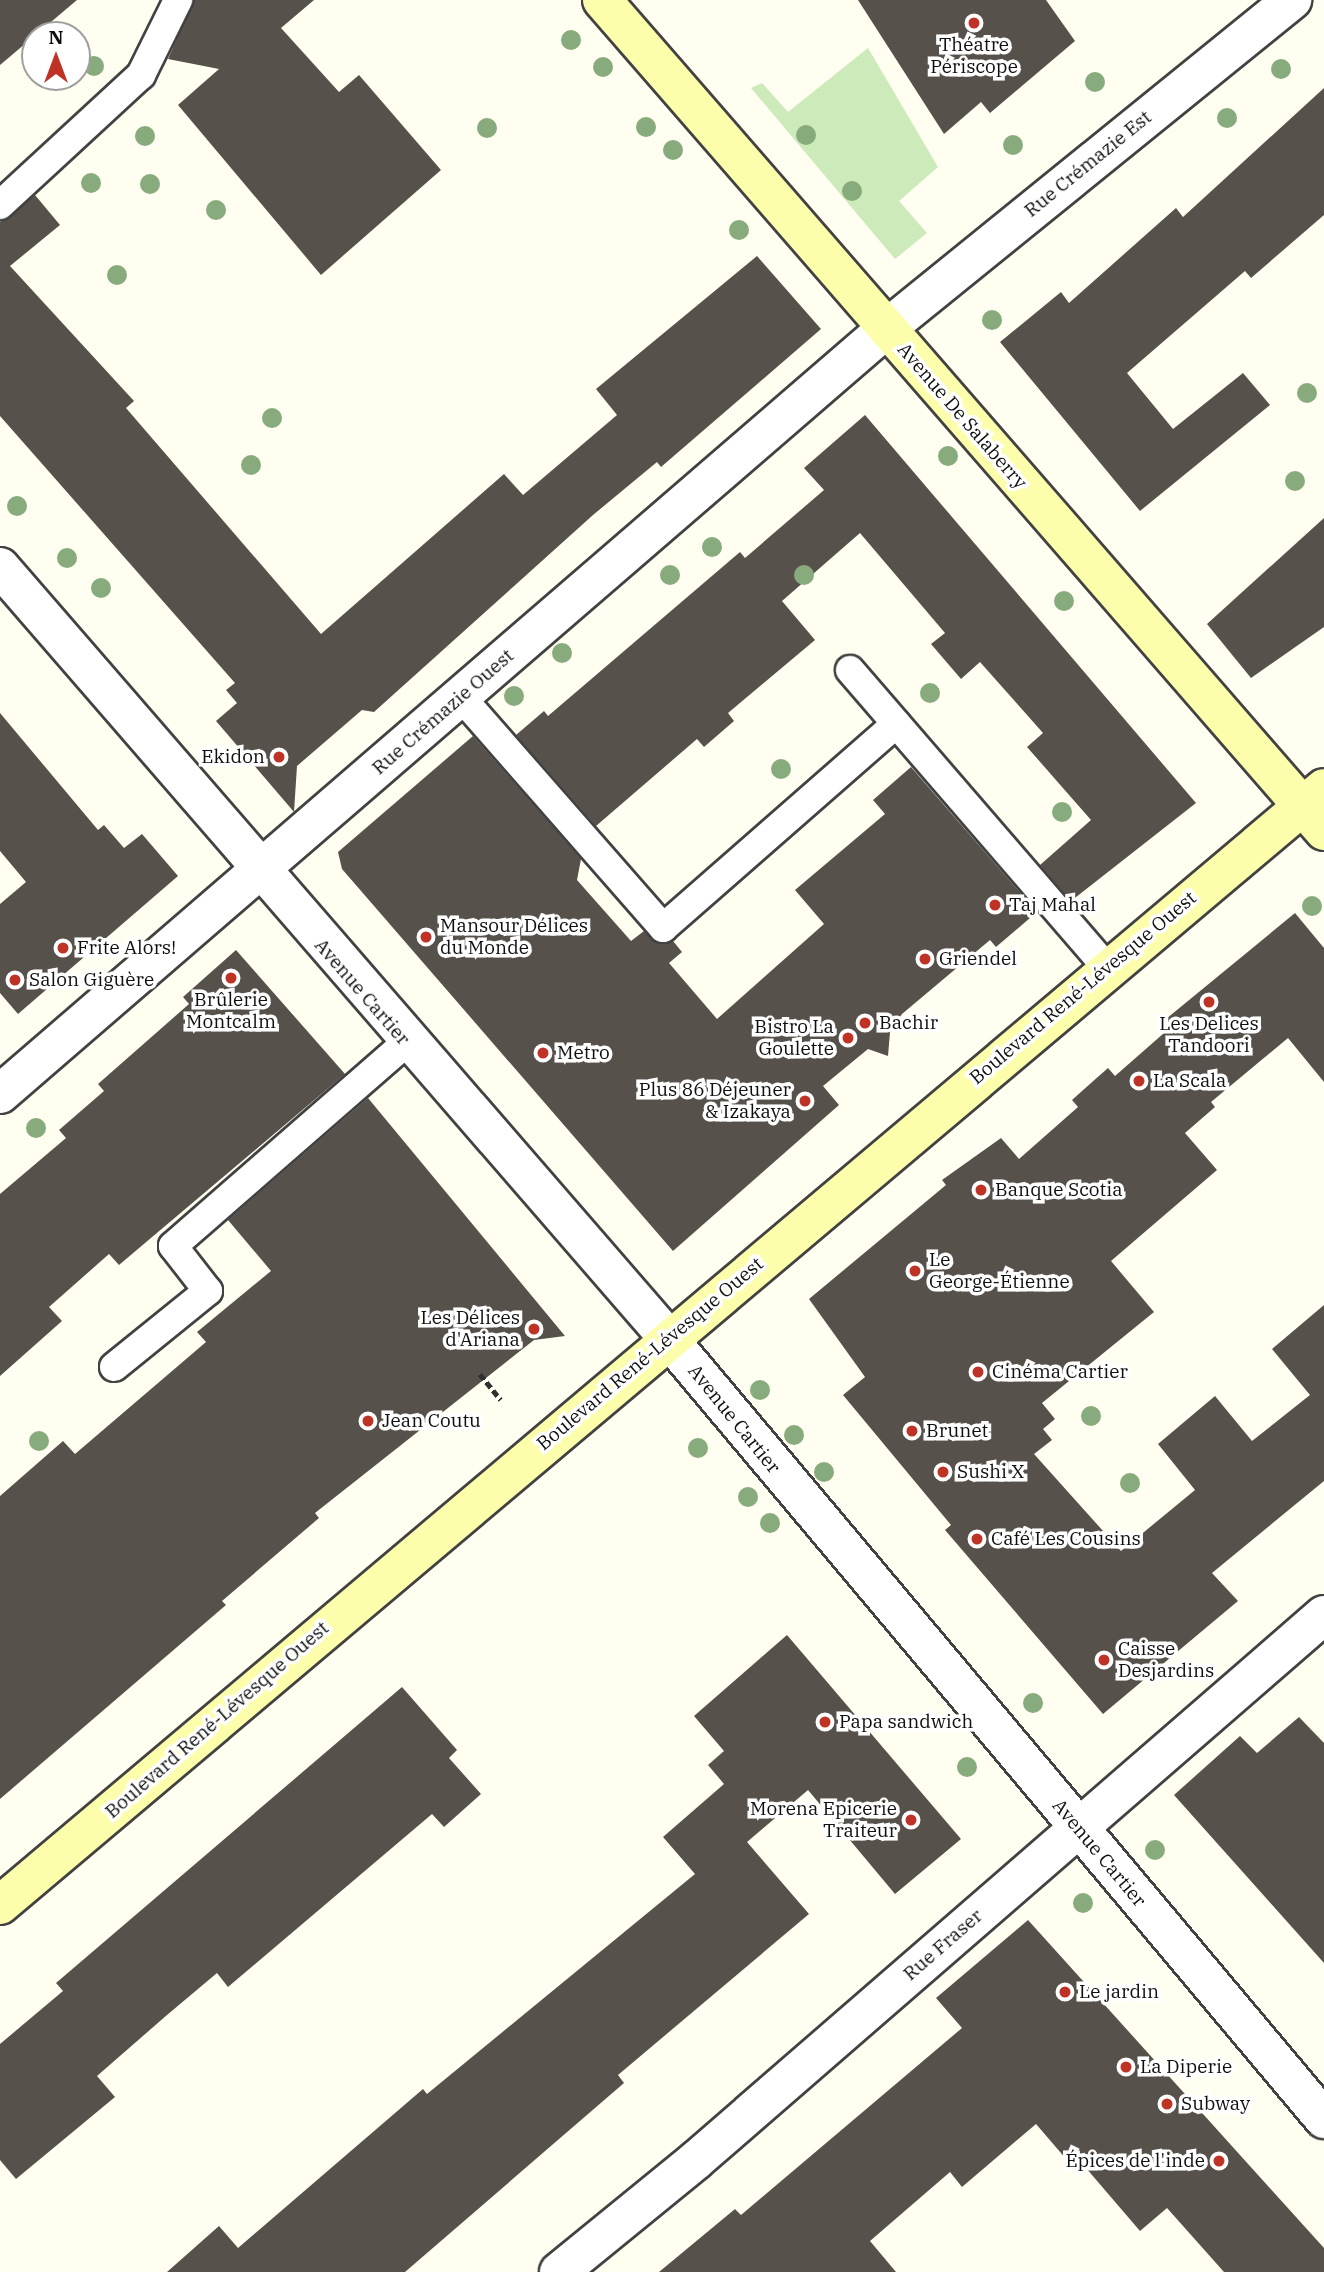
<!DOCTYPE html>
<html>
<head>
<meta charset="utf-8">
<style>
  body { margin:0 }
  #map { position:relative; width:1324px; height:2272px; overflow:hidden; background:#fffef0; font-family:"IBM Plex Serif",serif }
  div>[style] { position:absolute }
  .green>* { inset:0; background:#cceaba }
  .building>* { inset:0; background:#57514b }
  .path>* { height:4.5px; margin-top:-2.25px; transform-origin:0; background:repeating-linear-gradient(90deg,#313131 0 7px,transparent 0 10.5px) }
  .roads { filter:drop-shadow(2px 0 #424242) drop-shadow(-2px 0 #424242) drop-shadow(0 2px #424242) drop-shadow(0 -2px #424242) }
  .lane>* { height:28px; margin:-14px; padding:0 14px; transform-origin:14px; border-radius:14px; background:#fff }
  .street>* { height:38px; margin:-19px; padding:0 19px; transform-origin:19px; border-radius:19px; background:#fff }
  .secondary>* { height:38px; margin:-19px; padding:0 19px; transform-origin:19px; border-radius:19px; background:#fdfeac }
  .trees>* { width:20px; height:20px; margin:-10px; border-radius:50%; background:#87ab7c }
  .dots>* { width:19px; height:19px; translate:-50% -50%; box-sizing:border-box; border:4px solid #fff; border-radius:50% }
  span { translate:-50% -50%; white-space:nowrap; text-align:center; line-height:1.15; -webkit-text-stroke:7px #fff; paint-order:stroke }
  .poi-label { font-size:19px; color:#0f0f0f }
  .right { translate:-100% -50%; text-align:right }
  .left { translate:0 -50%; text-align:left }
  .street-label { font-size:19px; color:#0f0f0f }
  .north { position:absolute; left:21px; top:21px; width:70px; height:70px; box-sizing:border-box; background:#fff; border:2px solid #9f9f9f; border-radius:50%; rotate:0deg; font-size:19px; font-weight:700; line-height:28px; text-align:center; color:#0f0f0f }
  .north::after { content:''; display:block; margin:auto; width:24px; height:32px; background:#bf3326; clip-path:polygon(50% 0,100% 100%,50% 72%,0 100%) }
</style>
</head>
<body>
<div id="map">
  <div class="green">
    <i style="clip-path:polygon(868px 48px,938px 167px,899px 201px,927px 233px,895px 259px,751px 88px,762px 83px,788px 112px)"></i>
  </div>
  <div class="building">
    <i style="clip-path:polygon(0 0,77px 0,0 65px)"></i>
    <i style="clip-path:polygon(194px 0,314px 0,281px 28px,339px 92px,359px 75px,441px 170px,321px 275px,178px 105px,219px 69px,168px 59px)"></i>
    <i style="clip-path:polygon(858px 0,1046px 0,1075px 41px,990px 113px,981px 102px,944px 134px)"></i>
    <i style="clip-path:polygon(1324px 88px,1324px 215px,1251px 278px,1245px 271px,1127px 373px,1173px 429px,1243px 373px,1270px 405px,1140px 511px,1000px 342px,1061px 292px,1069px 303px,1176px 208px,1183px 217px)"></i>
    <i style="clip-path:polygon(35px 195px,60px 225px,10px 266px,134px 401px,126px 408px,321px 634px,504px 474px,523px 495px,617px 415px,596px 389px,757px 256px,821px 329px,661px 467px,657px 462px,593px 515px,374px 712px,362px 710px,297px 766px,294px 812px,216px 721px,237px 703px,226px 690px,235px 683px,0 416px,0 222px)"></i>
    <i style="clip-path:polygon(865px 415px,1196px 803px,1071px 901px,1040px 865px,1091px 820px,1027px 747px,1043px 733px,980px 662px,961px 679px,931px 644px,945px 633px,860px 533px,782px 601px,815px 640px,728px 713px,734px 721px,704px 747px,697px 739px,596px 826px,516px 735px,544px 711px,548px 716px,740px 552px,745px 558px,824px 490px,804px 468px)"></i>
    <i style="clip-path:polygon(1324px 518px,1324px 627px,1251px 678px,1207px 624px)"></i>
    <i style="clip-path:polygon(0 713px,98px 830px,104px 825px,124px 848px,142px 834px,178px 876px,18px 1014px,0 993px,0 904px,26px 882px,0 851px)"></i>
    <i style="clip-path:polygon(473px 736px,581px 859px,577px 880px,631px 941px,644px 931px,657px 943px,673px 941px,682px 952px,669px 963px,717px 1019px,824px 924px,795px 890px,885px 814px,873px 800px,911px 767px,1037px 912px,996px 947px,990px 940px,902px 1014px,890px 1032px,888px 1056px,868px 1049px,823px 1086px,839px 1105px,673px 1251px,342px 869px,338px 852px)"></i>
    <i style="clip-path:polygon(1295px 913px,1324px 948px,1324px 1082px,1288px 1038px,1211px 1102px,1215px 1107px,1185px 1133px,1217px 1170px,1111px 1261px,1154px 1312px,1042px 1403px,1055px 1419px,1043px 1429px,1052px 1440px,1034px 1454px,1121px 1551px,1195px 1490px,1158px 1444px,1215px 1396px,1252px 1441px,1310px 1395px,1272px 1349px,1324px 1305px,1324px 1481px,1212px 1573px,1238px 1601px,1103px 1714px,945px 1530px,951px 1525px,843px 1395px,865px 1377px,809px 1299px,946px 1185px,942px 1180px,1001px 1138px,1019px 1159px,1078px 1107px,1072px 1100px,1091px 1083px,1108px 1068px,1115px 1076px,1172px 1026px,1166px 1019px)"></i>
    <i style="clip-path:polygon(236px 950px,345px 1074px,119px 1265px,109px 1254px,49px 1307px,62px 1321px,0 1376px,0 1194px,66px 1138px,59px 1130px,104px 1091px,98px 1084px,189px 1004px,183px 997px)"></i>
    <i style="clip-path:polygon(368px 1098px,565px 1336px,534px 1340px,315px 1513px,319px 1518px,222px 1601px,226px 1605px,0 1799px,0 1496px,63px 1441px,75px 1454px,206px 1342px,197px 1332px,271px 1271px,228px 1220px)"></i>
    <i style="clip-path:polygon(787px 1635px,961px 1839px,895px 1894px,808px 1790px,747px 1842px,809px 1914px,618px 2075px,624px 2083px,405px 2272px,167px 2272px,219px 2226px,238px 2248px,423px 2089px,427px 2094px,695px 1874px,663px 1837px,724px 1784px,708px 1765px,724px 1751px,694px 1716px)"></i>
    <i style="clip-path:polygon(402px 1687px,457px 1750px,449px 1758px,481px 1794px,444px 1827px,432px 1814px,228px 1987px,217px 1973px,167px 2015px,97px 2076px,115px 2097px,16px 2179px,0 2160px,0 2044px,63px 1991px,56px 1983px)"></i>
    <i style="clip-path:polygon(1299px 1717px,1324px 1743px,1324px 1963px,1174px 1795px,1240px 1736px,1257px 1753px)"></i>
    <i style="clip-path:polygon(1028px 1920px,1324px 2248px,1324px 2272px,1224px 2272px,1167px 2208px,1140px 2231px,1086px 2168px,1079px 2174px,1036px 2124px,962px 2187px,950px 2172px,870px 2241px,896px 2272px,659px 2272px,735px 2209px,741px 2215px,962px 2028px,936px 1998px)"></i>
  </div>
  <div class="path">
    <i style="left:480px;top:1374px;width:33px;rotate:51deg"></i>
  </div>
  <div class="roads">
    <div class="lane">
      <i style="left:0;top:205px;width:192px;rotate:-42.7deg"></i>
      <i style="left:141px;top:75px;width:84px;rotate:-63.7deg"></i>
      <i style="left:850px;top:670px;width:392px;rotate:49.2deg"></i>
      <i style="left:461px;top:697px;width:307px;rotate:48.8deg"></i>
      <i style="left:663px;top:928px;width:310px;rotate:-41.2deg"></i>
      <i style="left:114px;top:1367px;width:121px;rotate:-39deg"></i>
      <i style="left:208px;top:1291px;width:57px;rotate:-127.9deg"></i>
      <i style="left:173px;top:1246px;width:309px;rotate:-41.1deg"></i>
    </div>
    <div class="street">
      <i style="left:0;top:567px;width:1020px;rotate:49.09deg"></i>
      <i style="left:668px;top:1338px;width:1020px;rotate:49.97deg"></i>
      <i style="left:0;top:1094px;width:1171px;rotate:-40.81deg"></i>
      <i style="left:886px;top:329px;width:523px;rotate:-39.02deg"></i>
      <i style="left:559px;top:2272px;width:176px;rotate:-39.2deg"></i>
      <i style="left:695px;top:2161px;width:833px;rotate:-40.96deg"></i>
    </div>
    <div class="secondary">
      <i style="left:602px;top:0;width:1101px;rotate:49.01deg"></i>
      <i style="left:0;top:1905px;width:1732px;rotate:-40.15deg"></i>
    </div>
  </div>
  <div class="trees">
    <i style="left:571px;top:40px"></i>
    <i style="left:94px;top:66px"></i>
    <i style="left:603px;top:67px"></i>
    <i style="left:1281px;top:69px"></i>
    <i style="left:1095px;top:82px"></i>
    <i style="left:1227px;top:118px"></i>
    <i style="left:646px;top:127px"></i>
    <i style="left:487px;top:128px"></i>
    <i style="left:806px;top:135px"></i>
    <i style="left:145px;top:136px"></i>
    <i style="left:1013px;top:145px"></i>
    <i style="left:673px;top:150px"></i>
    <i style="left:91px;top:183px"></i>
    <i style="left:150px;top:184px"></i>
    <i style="left:852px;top:191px"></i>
    <i style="left:216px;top:210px"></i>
    <i style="left:739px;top:230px"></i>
    <i style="left:117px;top:275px"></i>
    <i style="left:992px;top:320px"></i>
    <i style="left:1307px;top:393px"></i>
    <i style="left:272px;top:418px"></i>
    <i style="left:948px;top:456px"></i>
    <i style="left:251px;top:465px"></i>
    <i style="left:1295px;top:481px"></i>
    <i style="left:17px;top:506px"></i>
    <i style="left:712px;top:547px"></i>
    <i style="left:67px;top:558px"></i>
    <i style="left:670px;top:575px"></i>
    <i style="left:804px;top:575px"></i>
    <i style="left:101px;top:588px"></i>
    <i style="left:1064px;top:601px"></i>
    <i style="left:562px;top:653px"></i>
    <i style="left:930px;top:693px"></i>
    <i style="left:514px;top:696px"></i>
    <i style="left:781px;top:769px"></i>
    <i style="left:1062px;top:812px"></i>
    <i style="left:1312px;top:906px"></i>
    <i style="left:36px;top:1128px"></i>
    <i style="left:760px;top:1390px"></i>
    <i style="left:1091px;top:1416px"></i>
    <i style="left:794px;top:1435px"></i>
    <i style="left:39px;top:1441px"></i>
    <i style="left:698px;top:1448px"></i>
    <i style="left:824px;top:1472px"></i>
    <i style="left:1130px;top:1483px"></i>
    <i style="left:748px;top:1497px"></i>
    <i style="left:770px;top:1523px"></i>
    <i style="left:1033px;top:1703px"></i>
    <i style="left:967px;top:1767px"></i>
    <i style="left:1155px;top:1850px"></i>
    <i style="left:1083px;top:1903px"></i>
  </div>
  <div class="dots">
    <i style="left:974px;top:23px;background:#bf3326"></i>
    <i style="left:279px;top:757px;background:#bf3326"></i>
    <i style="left:995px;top:905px;background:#bf3326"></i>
    <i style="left:426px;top:937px;background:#bf3326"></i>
    <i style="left:63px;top:948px;background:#bf3326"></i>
    <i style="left:925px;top:959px;background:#bf3326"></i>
    <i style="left:231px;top:978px;background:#bf3326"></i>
    <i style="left:15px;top:980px;background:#bf3326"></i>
    <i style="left:1209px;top:1002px;background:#bf3326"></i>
    <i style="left:865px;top:1023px;background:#bf3326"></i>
    <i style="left:848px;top:1038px;background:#bf3326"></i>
    <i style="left:543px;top:1053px;background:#bf3326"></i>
    <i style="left:1139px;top:1081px;background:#bf3326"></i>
    <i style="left:805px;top:1101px;background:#bf3326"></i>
    <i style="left:981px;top:1190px;background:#bf3326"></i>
    <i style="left:915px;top:1271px;background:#bf3326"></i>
    <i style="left:534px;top:1329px;background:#bf3326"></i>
    <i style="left:978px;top:1372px;background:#bf3326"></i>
    <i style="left:368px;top:1421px;background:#bf3326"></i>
    <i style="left:912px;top:1431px;background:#bf3326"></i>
    <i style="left:943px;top:1472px;background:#bf3326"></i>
    <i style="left:977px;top:1539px;background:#bf3326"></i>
    <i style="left:1104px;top:1660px;background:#bf3326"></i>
    <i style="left:825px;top:1722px;background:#bf3326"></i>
    <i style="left:911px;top:1820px;background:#bf3326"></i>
    <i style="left:1065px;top:1992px;background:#bf3326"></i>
    <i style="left:1126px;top:2067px;background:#bf3326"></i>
    <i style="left:1167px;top:2104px;background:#bf3326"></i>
    <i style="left:1219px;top:2161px;background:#bf3326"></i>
  </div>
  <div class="poi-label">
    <span style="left:974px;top:56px">Théatre<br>Périscope</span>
    <span class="right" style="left:265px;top:757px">Ekidon</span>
    <span class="left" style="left:1009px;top:905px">Taj Mahal</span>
    <span class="left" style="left:440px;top:937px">Mansour Délices<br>du Monde</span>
    <span class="left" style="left:77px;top:948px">Frite Alors!</span>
    <span class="left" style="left:939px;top:959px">Griendel</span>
    <span class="left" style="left:29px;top:980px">Salon Giguère</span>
    <span style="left:231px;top:1011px">Brûlerie<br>Montcalm</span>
    <span class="left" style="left:879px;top:1023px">Bachir</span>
    <span style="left:1209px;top:1035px">Les Delices<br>Tandoori</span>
    <span class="right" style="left:834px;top:1038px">Bistro La<br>Goulette</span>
    <span class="left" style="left:557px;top:1053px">Metro</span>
    <span class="left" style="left:1153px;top:1081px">La Scala</span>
    <span class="right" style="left:791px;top:1101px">Plus 86 Déjeuner<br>&amp; Izakaya</span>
    <span class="left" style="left:995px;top:1190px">Banque Scotia</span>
    <span class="left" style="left:929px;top:1271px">Le<br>George-Étienne</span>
    <span class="right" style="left:520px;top:1329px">Les Délices<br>d'Ariana</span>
    <span class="left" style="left:992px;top:1372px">Cinéma Cartier</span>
    <span class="left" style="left:382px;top:1421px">Jean Coutu</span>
    <span class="left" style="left:926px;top:1431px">Brunet</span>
    <span class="left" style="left:957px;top:1472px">Sushi X</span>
    <span class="left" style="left:991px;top:1539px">Café Les Cousins</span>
    <span class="left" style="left:1118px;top:1660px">Caisse<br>Desjardins</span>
    <span class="left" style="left:839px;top:1722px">Papa sandwich</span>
    <span class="right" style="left:897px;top:1820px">Morena Epicerie<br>Traiteur</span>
    <span class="left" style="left:1079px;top:1992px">Le jardin</span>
    <span class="left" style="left:1140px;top:2067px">La Diperie</span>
    <span class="left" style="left:1181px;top:2104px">Subway</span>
    <span class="right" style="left:1205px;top:2161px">Épices de l'inde</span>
  </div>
  <div class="street-label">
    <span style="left:1088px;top:164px;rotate:-39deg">Rue Crémazie Est</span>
    <span style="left:962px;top:416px;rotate:49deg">Avenue De Salaberry</span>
    <span style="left:443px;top:712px;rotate:-41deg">Rue Crémazie Ouest</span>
    <span style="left:1083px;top:988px;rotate:-40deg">Boulevard René-Lévesque Ouest</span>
    <span style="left:362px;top:992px;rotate:49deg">Avenue Cartier</span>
    <span style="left:650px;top:1354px;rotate:-40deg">Boulevard René-Lévesque Ouest</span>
    <span style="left:734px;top:1419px;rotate:51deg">Avenue Cartier</span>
    <span style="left:217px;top:1720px;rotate:-41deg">Boulevard René-Lévesque Ouest</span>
    <span style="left:1099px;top:1853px;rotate:50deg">Avenue Cartier</span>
    <span style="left:943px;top:1945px;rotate:-41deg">Rue Fraser</span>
  </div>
  <div class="north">N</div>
</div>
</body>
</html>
